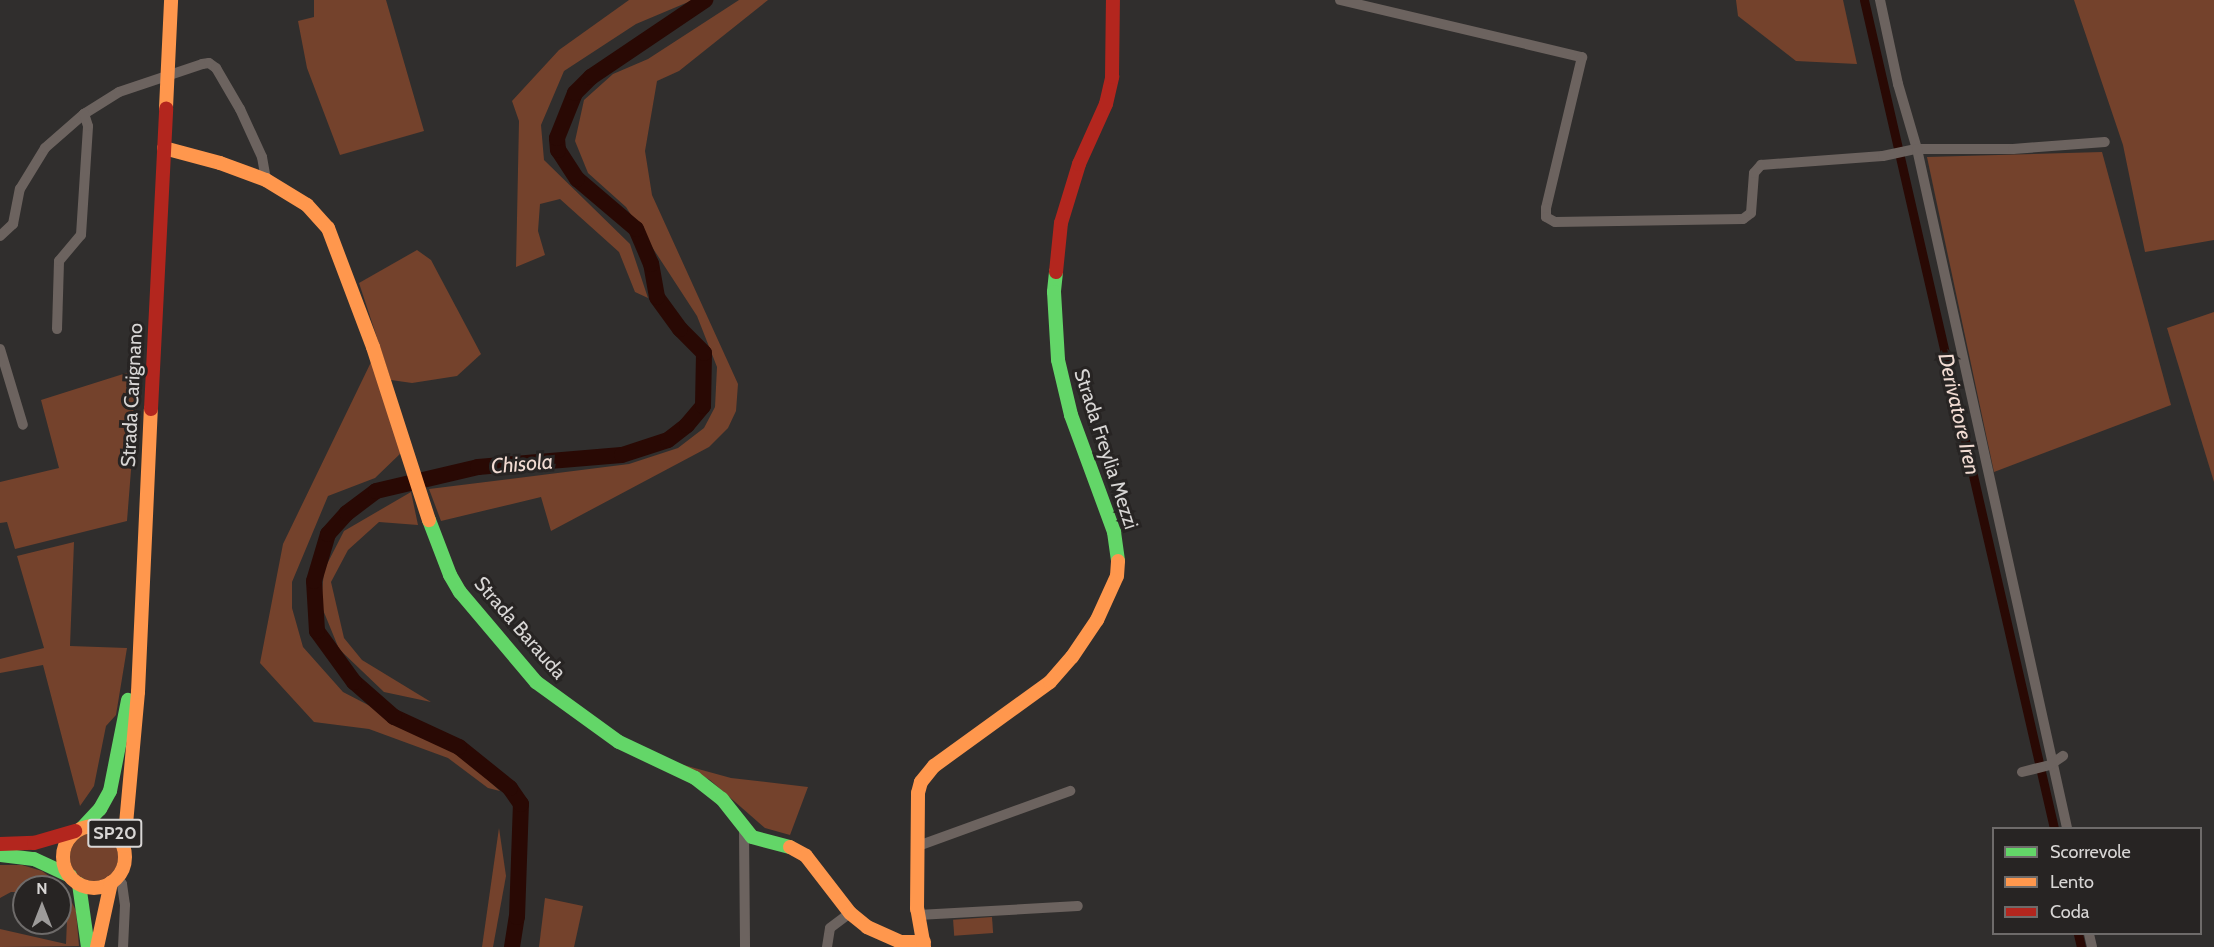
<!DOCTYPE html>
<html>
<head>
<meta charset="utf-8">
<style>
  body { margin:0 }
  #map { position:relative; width:2214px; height:947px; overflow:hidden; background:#302e2d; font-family:Cabin,sans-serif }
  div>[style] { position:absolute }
  .green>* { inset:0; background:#74422c; transform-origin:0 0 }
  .round { border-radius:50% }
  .canal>* { height:9px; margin:-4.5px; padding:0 4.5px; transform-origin:4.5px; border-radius:4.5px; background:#290904 }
  .river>* { height:16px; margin:-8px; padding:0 8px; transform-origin:8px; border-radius:8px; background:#290904 }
  .street>* { height:10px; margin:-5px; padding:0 5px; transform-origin:5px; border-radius:5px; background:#6c635f }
  .fast>* { height:14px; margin:-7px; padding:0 7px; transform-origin:7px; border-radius:7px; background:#63d668 }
  .slow>* { height:14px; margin:-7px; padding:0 7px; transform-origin:7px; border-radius:7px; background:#ff974d }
  .slow>.ring { margin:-7px; padding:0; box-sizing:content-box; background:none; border:14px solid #ff974d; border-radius:50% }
  .jam>* { height:14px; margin:-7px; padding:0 7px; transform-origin:7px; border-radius:7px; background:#b3261e }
  span { translate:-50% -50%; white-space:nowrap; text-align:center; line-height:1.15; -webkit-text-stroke:6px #272423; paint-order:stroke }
  .shield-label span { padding:2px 4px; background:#272423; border:2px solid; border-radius:4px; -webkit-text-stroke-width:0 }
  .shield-label { font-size:18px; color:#d8d6d5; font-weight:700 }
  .street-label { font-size:20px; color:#d8d6d5 }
  .water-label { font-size:21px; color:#f1dbd2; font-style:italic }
  .legend { position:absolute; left:1992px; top:827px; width:210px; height:108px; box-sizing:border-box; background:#272423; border:2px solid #6e6b6a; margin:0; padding:8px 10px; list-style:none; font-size:18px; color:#d8d6d5 }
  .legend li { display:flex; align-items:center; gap:12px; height:30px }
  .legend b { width:30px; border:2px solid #6e6b6a }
  .north { position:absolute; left:12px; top:875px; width:60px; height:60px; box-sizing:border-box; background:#272423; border:2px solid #6e6b6a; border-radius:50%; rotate:0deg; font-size:16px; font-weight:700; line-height:24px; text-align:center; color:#d8d6d5 }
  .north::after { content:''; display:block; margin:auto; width:21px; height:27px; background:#9d9b9a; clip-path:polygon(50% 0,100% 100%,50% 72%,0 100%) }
</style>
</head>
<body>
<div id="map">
  <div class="green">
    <i style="clip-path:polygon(314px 0,386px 0,424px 131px,340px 155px,307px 68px,298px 21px,314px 17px)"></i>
    <i style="clip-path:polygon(629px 0,693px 0,636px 24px,564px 71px,541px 125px,544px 160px,630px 244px,648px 298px,635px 292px,619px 252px,560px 199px,540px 204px,538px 231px,545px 255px,516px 267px,519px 121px,512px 101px,559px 50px)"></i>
    <i style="clip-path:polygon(739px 0,768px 0,679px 71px,657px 81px,645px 151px,652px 195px,738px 384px,736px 411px,728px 428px,709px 447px,551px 531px,541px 497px,441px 521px,429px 489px,629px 464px,678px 448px,704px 428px,715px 407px,717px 367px,697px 316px,626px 207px,588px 173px,575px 141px,584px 100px,613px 74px,648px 59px)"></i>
    <i style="clip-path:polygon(1736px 0,1843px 0,1857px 64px,1796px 61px,1738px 16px)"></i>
    <i style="clip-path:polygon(2074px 0,2214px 0,2214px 240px,2145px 252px,2123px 145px)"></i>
    <i style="clip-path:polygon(2102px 152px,2171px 405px,1994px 472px,1927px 157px)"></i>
    <i style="clip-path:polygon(417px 250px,431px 260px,481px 354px,457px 376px,412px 383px,391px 380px,359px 283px)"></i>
    <i style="clip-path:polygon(2214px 312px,2214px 482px,2167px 328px)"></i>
    <i style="clip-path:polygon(373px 358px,402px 452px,375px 478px,328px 496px,292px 582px,292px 608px,303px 647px,343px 692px,455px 750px,500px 791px,488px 788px,448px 758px,369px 729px,314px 722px,260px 663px,283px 544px)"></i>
    <i style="clip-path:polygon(139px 369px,127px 521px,15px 549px,7px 522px,0 523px,0 482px,59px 468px,41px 400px)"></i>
    <i style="clip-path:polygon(411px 492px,418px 525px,379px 522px,348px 550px,331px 582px,344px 638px,362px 660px,431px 702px,384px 692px,339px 649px,321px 605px,324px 570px,344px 531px)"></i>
    <i style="clip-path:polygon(74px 542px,70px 646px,127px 648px,116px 715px,106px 726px,94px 786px,80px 806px,43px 665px,0 673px,0 659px,44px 648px,17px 556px)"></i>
    <i style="clip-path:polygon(680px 764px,731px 778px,808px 787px,790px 835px,765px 828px,710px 780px)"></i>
    <i style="clip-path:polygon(499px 828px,506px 876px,493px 947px,482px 947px)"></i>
    <i class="round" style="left:70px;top:833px;width:48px;height:48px"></i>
    <i style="clip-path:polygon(0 865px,22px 865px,42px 871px,65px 888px,76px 911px,79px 946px,0 947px,0 929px,66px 944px,67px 920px,60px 901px,60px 887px,24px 887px,24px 892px,11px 892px,0 898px)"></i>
    <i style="clip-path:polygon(545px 898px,583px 906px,574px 947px,539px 947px)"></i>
    <i style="left:992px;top:917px;width:16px;height:39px;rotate:86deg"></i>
  </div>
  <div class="canal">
    <i style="left:1864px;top:0;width:850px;rotate:77.08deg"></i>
    <i style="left:2078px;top:934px;width:13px;rotate:77deg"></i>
  </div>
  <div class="river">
    <i style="left:512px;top:947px;width:30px;rotate:-81deg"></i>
    <i style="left:517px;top:917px;width:113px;rotate:-88deg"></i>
    <i style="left:521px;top:804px;width:19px;rotate:-125deg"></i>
    <i style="left:510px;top:788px;width:65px;rotate:-141.2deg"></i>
    <i style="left:459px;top:747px;width:72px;rotate:-155.2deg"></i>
    <i style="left:394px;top:717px;width:53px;rotate:-138.8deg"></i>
    <i style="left:354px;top:682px;width:63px;rotate:-126deg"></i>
    <i style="left:317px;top:631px;width:50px;rotate:-93.4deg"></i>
    <i style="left:314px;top:581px;width:49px;rotate:-73.4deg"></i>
    <i style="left:328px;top:534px;width:28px;rotate:-48deg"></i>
    <i style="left:347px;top:513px;width:36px;rotate:-37deg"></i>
    <i style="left:376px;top:491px;width:105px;rotate:-13.2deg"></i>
    <i style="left:478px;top:467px;width:144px;rotate:-4.8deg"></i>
    <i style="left:622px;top:455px;width:48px;rotate:-18.1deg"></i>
    <i style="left:668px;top:440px;width:24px;rotate:-38deg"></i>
    <i style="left:687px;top:425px;width:25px;rotate:-50deg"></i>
    <i style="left:703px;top:406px;width:53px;rotate:-88.9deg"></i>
    <i style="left:704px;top:353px;width:34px;rotate:-135deg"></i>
    <i style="left:680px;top:329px;width:39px;rotate:-126deg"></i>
    <i style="left:657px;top:297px;width:34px;rotate:-100deg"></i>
    <i style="left:651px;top:264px;width:38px;rotate:-113deg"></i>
    <i style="left:636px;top:229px;width:77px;rotate:-139.7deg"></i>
    <i style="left:577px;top:179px;width:35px;rotate:-123deg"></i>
    <i style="left:558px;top:150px;width:12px;rotate:-95deg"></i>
    <i style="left:557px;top:138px;width:48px;rotate:-68.2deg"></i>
    <i style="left:575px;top:93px;width:23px;rotate:-45deg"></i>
    <i style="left:591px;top:77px;width:138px;rotate:-34deg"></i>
  </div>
  <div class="street">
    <i style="left:1340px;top:0;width:249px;rotate:13.3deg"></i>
    <i style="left:1582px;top:57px;width:155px;rotate:103.4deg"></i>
    <i style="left:1546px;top:208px;width:9px;rotate:90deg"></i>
    <i style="left:1546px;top:217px;width:10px;rotate:29deg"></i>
    <i style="left:1555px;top:222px;width:188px;rotate:-0.9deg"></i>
    <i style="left:1743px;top:219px;width:10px;rotate:-37deg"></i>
    <i style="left:1751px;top:213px;width:40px;rotate:-85.7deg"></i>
    <i style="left:1754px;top:173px;width:11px;rotate:-49deg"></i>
    <i style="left:1761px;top:165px;width:122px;rotate:-4.2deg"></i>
    <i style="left:1883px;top:156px;width:35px;rotate:-12deg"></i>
    <i style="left:1917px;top:149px;width:96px"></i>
    <i style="left:2013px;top:149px;width:92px;rotate:-4.4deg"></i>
    <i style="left:1880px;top:0;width:86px;rotate:77.9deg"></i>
    <i style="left:1898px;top:84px;width:68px;rotate:73.7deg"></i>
    <i style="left:1917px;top:149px;width:695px;rotate:77.54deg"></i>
    <i style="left:0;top:236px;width:18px;rotate:-43deg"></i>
    <i style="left:13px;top:224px;width:36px;rotate:-79deg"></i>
    <i style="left:20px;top:189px;width:48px;rotate:-58.6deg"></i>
    <i style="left:45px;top:148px;width:52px;rotate:-41.1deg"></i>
    <i style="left:84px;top:114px;width:41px;rotate:-32.2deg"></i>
    <i style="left:119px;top:92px;width:88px;rotate:-18.6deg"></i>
    <i style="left:202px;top:64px;width:7px;rotate:-8deg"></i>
    <i style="left:209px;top:63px;width:9px;rotate:36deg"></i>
    <i style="left:216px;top:68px;width:48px;rotate:59.7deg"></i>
    <i style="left:240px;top:109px;width:53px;rotate:65.4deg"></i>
    <i style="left:262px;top:157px;width:23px;rotate:80deg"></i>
    <i style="left:57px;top:329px;width:68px;rotate:-88.3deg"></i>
    <i style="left:59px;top:261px;width:34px;rotate:-50deg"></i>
    <i style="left:81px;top:235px;width:109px;rotate:-86.3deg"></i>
    <i style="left:88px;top:126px;width:13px;rotate:-108deg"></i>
    <i style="left:0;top:349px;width:79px;rotate:73.2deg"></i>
    <i style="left:2022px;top:772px;width:29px;rotate:-14deg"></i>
    <i style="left:2050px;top:765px;width:16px;rotate:-35deg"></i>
    <i style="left:744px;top:829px;width:118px;rotate:89.5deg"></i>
    <i style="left:918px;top:846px;width:162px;rotate:-19.9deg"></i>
    <i style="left:118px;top:878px;width:7px;rotate:56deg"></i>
    <i style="left:122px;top:884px;width:21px;rotate:82deg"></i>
    <i style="left:125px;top:905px;width:42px;rotate:92.7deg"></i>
    <i style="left:918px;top:915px;width:160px;rotate:-3.2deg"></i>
    <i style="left:2089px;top:934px;width:13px;rotate:77deg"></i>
    <i style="left:827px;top:947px;width:19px;rotate:-81deg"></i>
    <i style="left:830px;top:928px;width:25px;rotate:-37deg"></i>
  </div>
  <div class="fast">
    <i style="left:1056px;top:272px;width:20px;rotate:96deg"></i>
    <i style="left:1054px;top:292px;width:68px;rotate:86.6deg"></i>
    <i style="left:1058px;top:360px;width:57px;rotate:76.7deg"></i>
    <i style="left:1071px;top:415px;width:125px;rotate:69.8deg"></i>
    <i style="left:1114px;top:532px;width:29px;rotate:82deg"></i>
    <i style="left:429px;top:520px;width:59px;rotate:69.1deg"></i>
    <i style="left:450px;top:575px;width:20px;rotate:60deg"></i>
    <i style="left:460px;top:592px;width:118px;rotate:49.8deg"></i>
    <i style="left:536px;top:682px;width:102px;rotate:35.9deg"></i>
    <i style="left:619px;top:742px;width:84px;rotate:25.3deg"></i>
    <i style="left:695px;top:778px;width:34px;rotate:38deg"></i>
    <i style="left:722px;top:799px;width:48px;rotate:51.7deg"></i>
    <i style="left:752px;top:837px;width:39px;rotate:15deg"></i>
    <i style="left:83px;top:827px;width:25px;rotate:-47deg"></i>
    <i style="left:100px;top:809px;width:21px;rotate:-61deg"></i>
    <i style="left:110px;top:791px;width:93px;rotate:-78.8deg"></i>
    <i style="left:0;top:855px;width:34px;rotate:7deg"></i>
    <i style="left:34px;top:859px;width:40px;rotate:25deg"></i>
    <i style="left:79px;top:884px;width:64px;rotate:81.9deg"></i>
  </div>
  <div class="slow">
    <i style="left:166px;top:108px;width:108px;rotate:-87.3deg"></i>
    <i style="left:164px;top:148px;width:58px;rotate:15deg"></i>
    <i style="left:220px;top:163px;width:49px;rotate:20.3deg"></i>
    <i style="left:266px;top:180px;width:48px;rotate:31.4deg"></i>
    <i style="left:307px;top:205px;width:31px;rotate:48deg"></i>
    <i style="left:328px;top:228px;width:127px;rotate:69.3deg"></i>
    <i style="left:373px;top:347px;width:182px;rotate:72.1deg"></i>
    <i class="ring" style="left:63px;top:826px;width:48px;height:48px"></i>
    <i style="left:124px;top:846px;width:155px;rotate:-84.8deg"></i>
    <i style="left:138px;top:692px;width:283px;rotate:-87.4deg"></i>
    <i style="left:790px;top:847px;width:18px;rotate:29deg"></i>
    <i style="left:806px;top:856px;width:72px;rotate:52.3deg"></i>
    <i style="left:850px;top:913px;width:22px;rotate:39deg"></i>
    <i style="left:867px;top:927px;width:36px;rotate:24deg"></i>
    <i style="left:900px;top:942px;width:24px"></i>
    <i style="left:97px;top:947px;width:66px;rotate:-77.7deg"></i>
    <i style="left:924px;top:947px;width:39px;rotate:-100deg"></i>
    <i style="left:917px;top:909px;width:116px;rotate:-89.5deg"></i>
    <i style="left:918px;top:793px;width:11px;rotate:-75deg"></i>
    <i style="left:921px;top:782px;width:21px;rotate:-51deg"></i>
    <i style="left:934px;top:766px;width:143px;rotate:-35.9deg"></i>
    <i style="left:1050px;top:682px;width:33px;rotate:-49deg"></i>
    <i style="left:1072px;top:657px;width:45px;rotate:-56deg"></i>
    <i style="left:1097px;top:620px;width:48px;rotate:-65.6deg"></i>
    <i style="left:1117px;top:576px;width:15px;rotate:-86deg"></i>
  </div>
  <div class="jam">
    <i style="left:1056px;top:272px;width:49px;rotate:-84.2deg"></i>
    <i style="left:1061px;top:223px;width:62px;rotate:-73deg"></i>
    <i style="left:1079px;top:164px;width:66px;rotate:-65.8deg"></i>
    <i style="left:1106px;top:104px;width:28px;rotate:-77deg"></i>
    <i style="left:1112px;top:77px;width:77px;rotate:-89.3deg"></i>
    <i style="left:151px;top:409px;width:301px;rotate:-87.1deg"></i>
    <i style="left:0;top:844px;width:34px;rotate:-2deg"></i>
    <i style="left:34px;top:843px;width:43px;rotate:-16.3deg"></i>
  </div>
  <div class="shield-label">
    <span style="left:115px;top:833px">SP20</span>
  </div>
  <div class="street-label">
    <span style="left:132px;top:395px;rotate:-87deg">Strada Carignano</span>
    <span style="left:1106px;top:449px;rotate:72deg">Strada Freylia Mezzi</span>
    <span style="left:520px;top:628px;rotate:49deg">Strada Barauda</span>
  </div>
  <div class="water-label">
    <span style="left:1959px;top:414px;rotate:77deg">Derivatore Iren</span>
    <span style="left:522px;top:464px;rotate:-5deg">Chisola</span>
  </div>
  <ul class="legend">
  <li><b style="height:8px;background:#63d668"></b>Scorrevole</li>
  <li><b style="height:8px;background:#ff974d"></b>Lento</li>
  <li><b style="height:8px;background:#b3261e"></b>Coda</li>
  </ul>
  <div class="north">N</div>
</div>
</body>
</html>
